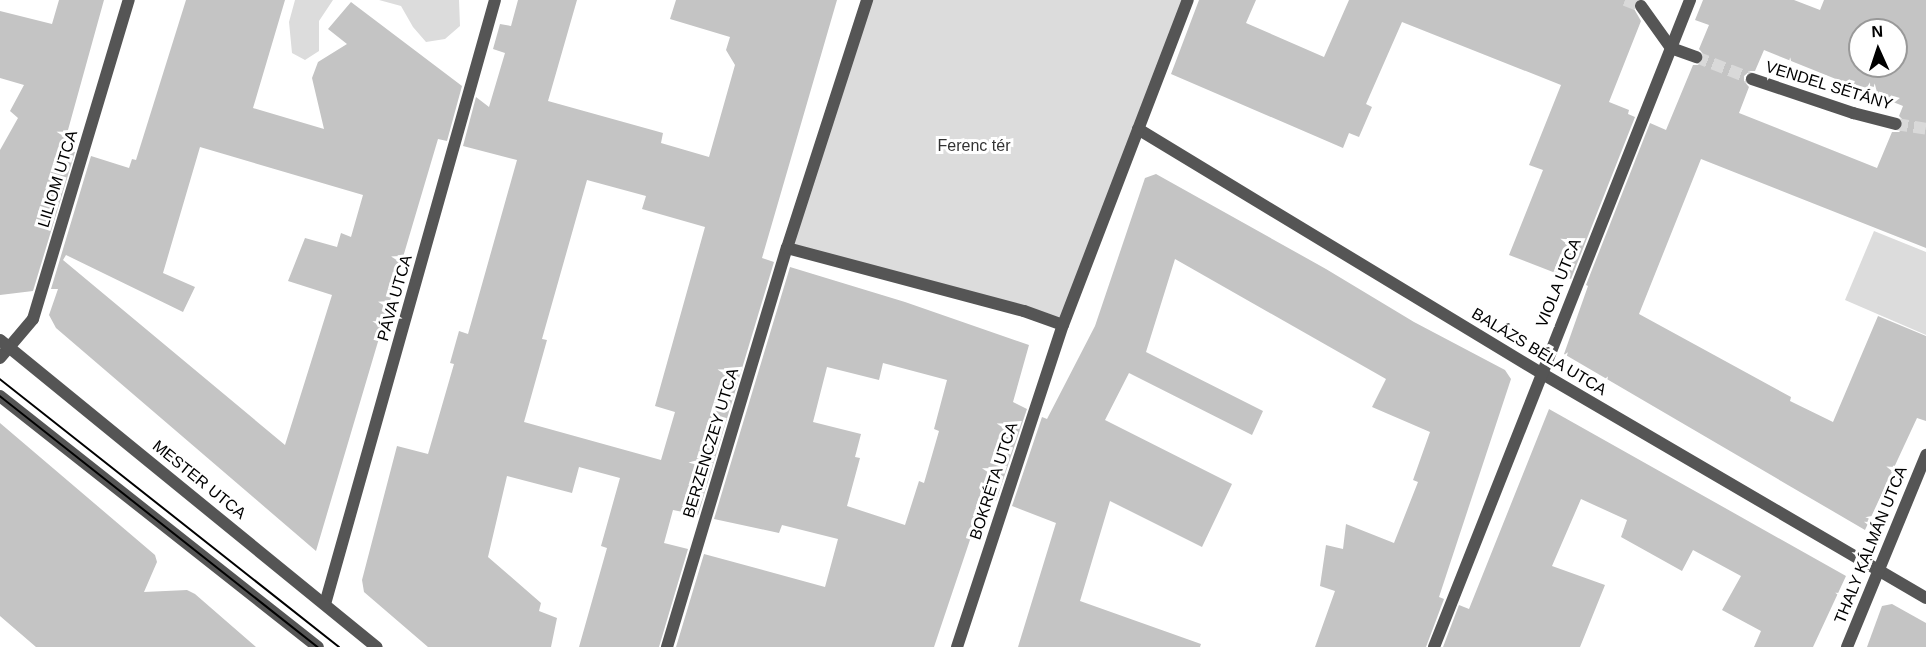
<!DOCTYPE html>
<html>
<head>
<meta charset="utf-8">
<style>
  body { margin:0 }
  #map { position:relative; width:1926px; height:647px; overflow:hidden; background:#fff; font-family:Arial,sans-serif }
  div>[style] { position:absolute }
  .green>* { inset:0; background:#dcdcdc }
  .building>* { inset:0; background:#c4c4c4 }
  .pedestrian-tunnel>* { height:12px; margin-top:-6px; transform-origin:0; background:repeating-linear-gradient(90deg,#d9d9d9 0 12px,transparent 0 18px) }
  .pedestrian>* { height:12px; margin:-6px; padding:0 6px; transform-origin:6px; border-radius:6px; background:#555 }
  .minor>* { height:12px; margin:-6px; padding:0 6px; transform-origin:6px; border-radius:6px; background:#555 }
  .tertiary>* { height:12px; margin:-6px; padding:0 6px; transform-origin:6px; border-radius:6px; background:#555 }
  .tram>* { height:1.5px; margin:-0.75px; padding:0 0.75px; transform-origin:0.75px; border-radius:0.75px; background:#000 }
  span { translate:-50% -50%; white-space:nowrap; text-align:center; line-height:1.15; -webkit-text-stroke:6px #fff; paint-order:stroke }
  .street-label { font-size:16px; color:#000 }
  .park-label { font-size:16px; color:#333 }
  .north { position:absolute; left:1848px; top:18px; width:60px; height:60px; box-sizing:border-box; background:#fff; border:2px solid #999; border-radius:50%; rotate:357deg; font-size:16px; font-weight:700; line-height:24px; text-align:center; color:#000 }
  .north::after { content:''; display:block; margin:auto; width:21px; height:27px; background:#000; clip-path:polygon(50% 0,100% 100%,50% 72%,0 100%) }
</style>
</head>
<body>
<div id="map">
  <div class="green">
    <i style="clip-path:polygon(295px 0,333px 0,319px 21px,319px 51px,305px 60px,292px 53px,289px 22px)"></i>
    <i style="clip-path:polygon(379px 0,459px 0,460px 26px,445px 39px,426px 42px,413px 27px,401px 6px)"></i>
    <i style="clip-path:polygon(867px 0,1188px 0,1063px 325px,787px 248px)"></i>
    <i style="clip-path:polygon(1874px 231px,1926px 252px,1926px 335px,1845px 300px)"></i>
  </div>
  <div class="building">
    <i style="clip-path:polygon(59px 0,104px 0,63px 148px,75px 152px,33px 291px,0 295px,0 150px,18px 118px,10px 111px,24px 85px,0 78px,0 11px,52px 24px)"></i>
    <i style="clip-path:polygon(evenodd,186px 0,285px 0,253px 108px,324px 129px,312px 78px,318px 62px,347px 44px,328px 29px,351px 2px,462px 86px,447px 141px,438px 139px,316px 551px,56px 328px,49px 315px,58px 289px,51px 289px,91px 156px,129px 168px,132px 159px,136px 160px,186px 0,200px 147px,363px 195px,351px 237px,341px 233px,337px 247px,305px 238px,288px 281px,332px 295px,285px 445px,63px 260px,66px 255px,183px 312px,195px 287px,163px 273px,200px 147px)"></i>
    <i style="clip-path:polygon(evenodd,518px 0,577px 0,548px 101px,663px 133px,661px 143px,709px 157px,735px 65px,726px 50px,730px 37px,670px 19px,676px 0,837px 0,762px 258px,774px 262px,698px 515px,673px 510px,664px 543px,688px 549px,659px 647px,579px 647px,607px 548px,601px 546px,620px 478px,579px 467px,572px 493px,507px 476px,488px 557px,541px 603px,539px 611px,557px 618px,551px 647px,428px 647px,364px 592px,362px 580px,397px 446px,428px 454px,454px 364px,450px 363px,459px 331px,468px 334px,517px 160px,463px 146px,476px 97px,489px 107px,505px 53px,493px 49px,500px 24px,511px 26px,518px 0,587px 180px,646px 196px,642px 209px,705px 227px,655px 406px,675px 412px,661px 460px,524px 422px,547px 340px,542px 339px,587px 180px)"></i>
    <i style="clip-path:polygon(1199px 0,1256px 0,1246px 23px,1324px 57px,1349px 0,1636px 0,1633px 7px,1641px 21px,1609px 102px,1629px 110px,1628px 114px,1635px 117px,1571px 279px,1509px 255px,1543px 170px,1529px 165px,1561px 85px,1402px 22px,1366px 104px,1372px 107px,1359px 137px,1349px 133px,1343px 148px,1171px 74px)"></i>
    <i style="clip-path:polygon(evenodd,1703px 0,1794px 0,1820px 10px,1824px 0,1926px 0,1926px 248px,1701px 159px,1639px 314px,1791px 397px,1790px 401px,1833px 422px,1878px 316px,1926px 336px,1926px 421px,1917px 418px,1865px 530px,1564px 354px,1588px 286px,1586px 285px,1650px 123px,1666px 130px,1693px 65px,1698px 65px,1703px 60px,1704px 55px,1699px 49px,1709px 25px,1695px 20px,1703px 0,1860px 30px,1896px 30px,1896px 66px,1860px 66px,1860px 30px,1703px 0,1764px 50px,1903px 106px,1899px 116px,1904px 121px,1904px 127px,1899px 132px,1892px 132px,1877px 168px,1739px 113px,1749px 87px,1744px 81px,1744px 76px,1750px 71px,1755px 71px,1764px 50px)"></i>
    <i style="clip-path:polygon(1156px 174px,1326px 269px,1414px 322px,1505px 370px,1511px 379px,1439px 597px,1444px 599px,1426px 647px,1315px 647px,1335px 591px,1320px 586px,1326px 545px,1343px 549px,1346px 524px,1394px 543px,1418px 482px,1413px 480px,1430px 432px,1372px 407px,1386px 379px,1175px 259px,1146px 352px,1263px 411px,1252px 435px,1129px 373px,1105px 420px,1232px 484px,1202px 547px,1110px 501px,1080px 601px,1201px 644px,1200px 647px,1018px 647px,1056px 523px,1012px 506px,1042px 417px,1047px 419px,1095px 326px,1145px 178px)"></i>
    <i style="clip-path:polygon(evenodd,790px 267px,905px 302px,1029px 345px,1013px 402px,1027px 409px,996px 501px,986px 497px,977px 519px,934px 647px,676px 647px,704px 554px,825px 587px,838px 539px,782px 525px,779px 533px,714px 519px,790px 267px,883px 363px,947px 380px,934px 429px,939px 431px,924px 483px,919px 481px,905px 525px,847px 506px,860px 458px,855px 457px,861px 434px,813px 422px,827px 367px,879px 380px,883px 363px)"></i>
    <i style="clip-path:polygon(1549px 409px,1846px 576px,1813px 647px,1754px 647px,1761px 631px,1722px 610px,1741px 576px,1693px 550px,1682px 571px,1621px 537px,1627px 520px,1581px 499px,1552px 566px,1605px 585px,1580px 647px,1443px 647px,1459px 605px,1469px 609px)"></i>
    <i style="clip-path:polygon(0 423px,155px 555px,157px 562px,144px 592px,187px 590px,195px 594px,256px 647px,36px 647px,0 616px)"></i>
    <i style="clip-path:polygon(1892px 604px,1926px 623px,1926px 647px,1867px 647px,1882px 606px)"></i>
  </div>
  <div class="pedestrian-tunnel">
    <i style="left:1625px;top:0;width:17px;rotate:21deg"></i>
    <i style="left:1696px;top:57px;width:60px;rotate:21.4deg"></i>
    <i style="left:1896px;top:124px;width:30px;rotate:9deg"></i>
  </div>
  <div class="pedestrian">
    <i style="left:1641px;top:6px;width:52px;rotate:54.5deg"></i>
    <i style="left:1671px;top:48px;width:27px;rotate:20deg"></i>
    <i style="left:1752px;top:79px;width:107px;rotate:18.6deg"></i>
    <i style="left:1853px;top:113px;width:44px;rotate:14.3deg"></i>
  </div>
  <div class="minor">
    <i style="left:1138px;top:129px;width:471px;rotate:31.2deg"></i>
    <i style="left:1541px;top:373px;width:446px;rotate:30.3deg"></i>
    <i style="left:787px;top:248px;width:245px;rotate:14.9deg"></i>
    <i style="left:1024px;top:311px;width:41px;rotate:19.7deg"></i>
    <i style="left:0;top:358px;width:51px;rotate:-49.8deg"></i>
    <i style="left:33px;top:319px;width:333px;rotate:-73.3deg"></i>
    <i style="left:325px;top:604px;width:627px;rotate:-74.28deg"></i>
    <i style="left:667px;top:647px;width:417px;rotate:-73.3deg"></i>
    <i style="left:787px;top:248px;width:261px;rotate:-72.1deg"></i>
    <i style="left:957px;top:647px;width:339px;rotate:-71.8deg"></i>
    <i style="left:1063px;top:325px;width:348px;rotate:-69deg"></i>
    <i style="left:1434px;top:647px;width:696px;rotate:-68.41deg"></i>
    <i style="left:1847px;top:647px;width:208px;rotate:-67.6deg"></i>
  </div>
  <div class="tertiary">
    <i style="left:0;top:340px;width:486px;rotate:39.2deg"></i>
    <i style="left:0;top:396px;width:405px;rotate:38.3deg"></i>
  </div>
  <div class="tram">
    <i style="left:0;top:379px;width:432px;rotate:38.3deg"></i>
    <i style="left:0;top:396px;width:405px;rotate:38.3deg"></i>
  </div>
  <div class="street-label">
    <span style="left:1829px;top:86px;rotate:17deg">VENDEL SÉTÁNY</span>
    <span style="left:58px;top:179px;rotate:-73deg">LILIOM UTCA</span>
    <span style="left:1559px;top:283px;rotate:-68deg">VIOLA UTCA</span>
    <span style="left:395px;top:298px;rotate:-74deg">PÁVA UTCA</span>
    <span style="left:1539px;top:352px;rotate:31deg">BALÁZS BÉLA UTCA</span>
    <span style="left:711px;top:443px;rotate:-73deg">BERZENCZEY UTCA</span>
    <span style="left:199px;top:480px;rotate:39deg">MESTER UTCA</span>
    <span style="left:994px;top:481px;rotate:-72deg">BOKRÉTA UTCA</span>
    <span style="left:1871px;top:545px;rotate:-68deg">THALY KÁLMÁN UTCA</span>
  </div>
  <div class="park-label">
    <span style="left:974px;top:146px">Ferenc tér</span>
  </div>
  <div class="north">N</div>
</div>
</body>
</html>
